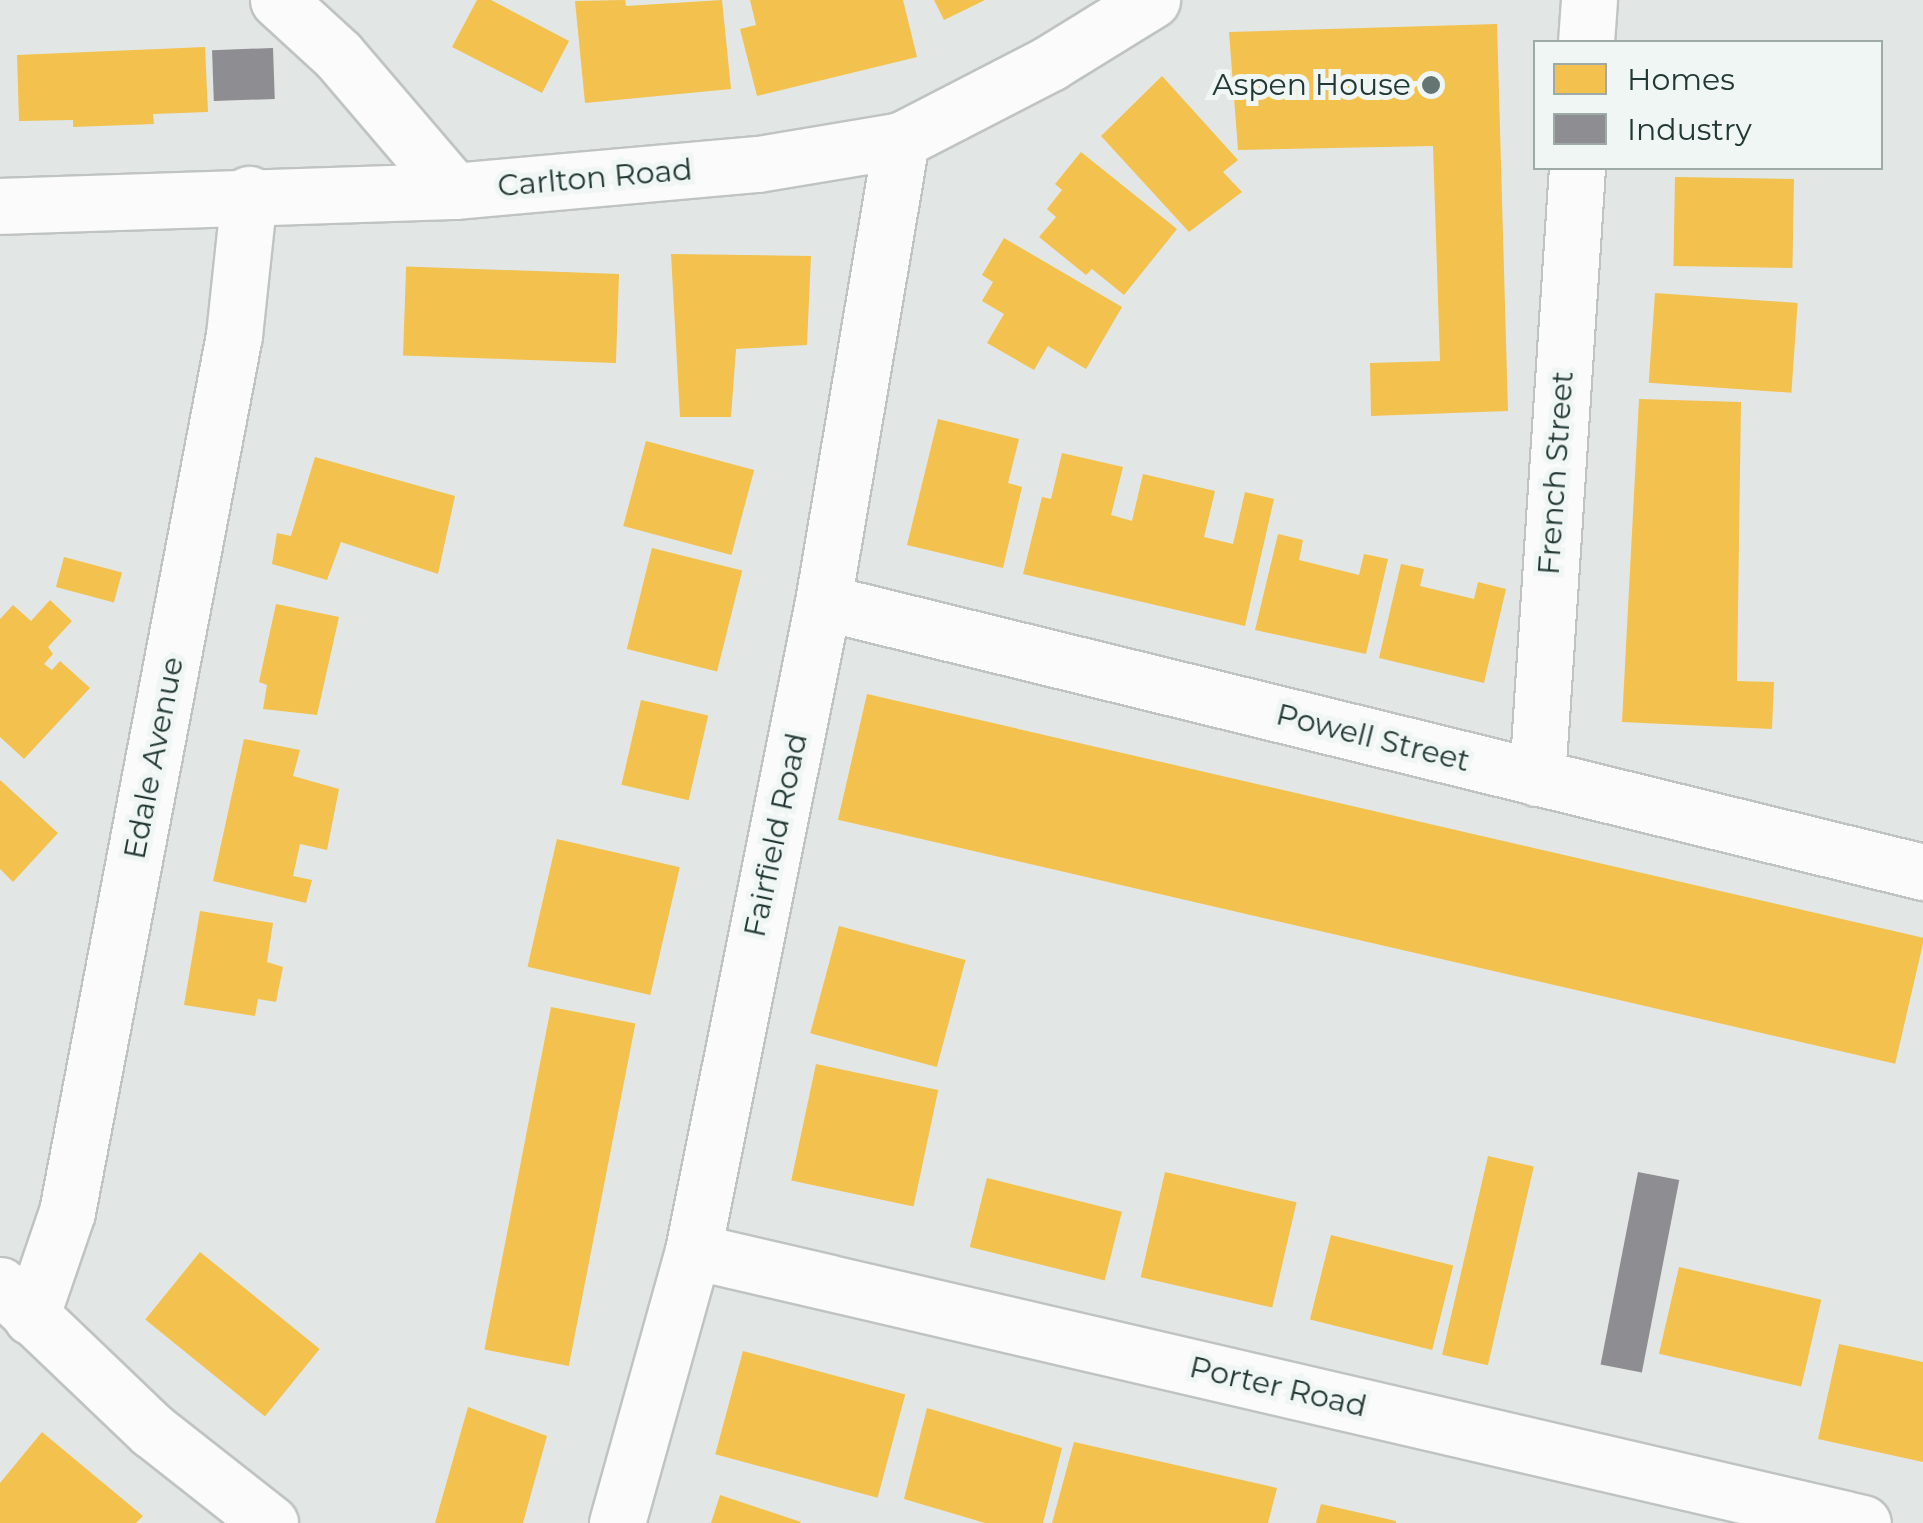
<!DOCTYPE html>
<html>
<head>
<meta charset="utf-8">
<style>
  body { margin:0 }
  #map { position:relative; width:1923px; height:1523px; overflow:hidden; background:#e2e7e5; font-family:Montserrat,sans-serif }
  div>[style] { position:absolute }
  .homes>* { inset:0; background:#f2c14e; transform-origin:0 0 }
  .industry>* { inset:0; background:#8d8d92; transform-origin:0 0 }
  .roads { filter:drop-shadow(2px 0 #bfc4c2) drop-shadow(-2px 0 #bfc4c2) drop-shadow(0 2px #bfc4c2) drop-shadow(0 -2px #bfc4c2) }
  .minor>* { height:55px; margin:-27.5px; padding:0 27.5px; transform-origin:27.5px; border-radius:27.5px; background:#fbfbfb }
  .dots>* { width:28px; height:28px; translate:-50% -50%; box-sizing:border-box; border:5px solid #f0f6f4; border-radius:50% }
  span { translate:-50% -50%; white-space:nowrap; text-align:center; line-height:1.15; -webkit-text-stroke:10px #f0f6f4; paint-order:stroke }
  .poi-label { font-size:30px; color:#223834 }
  .right { translate:-100% -50%; text-align:right }
  .street-label { font-size:30px; color:#223834 }
  .legend { position:absolute; left:1533px; top:40px; width:350px; height:130px; box-sizing:border-box; background:#f0f6f4; border:2px solid #9eaaa7; margin:0; padding:12px 18px; list-style:none; font-size:30px; color:#223834 }
  .legend li { display:flex; align-items:center; gap:20px; height:50px }
  .legend b { width:50px; border:2px solid #9eaaa7 }
</style>
</head>
<body>
<div id="map">
  <div class="homes">
    <i style="clip-path:polygon(477px 0,491px 0,569px 41px,542px 93px,452px 47px)"></i>
    <i style="clip-path:polygon(625px 0,626px 6px,722px 0,731px 89px,585px 103px,575px 1px)"></i>
    <i style="clip-path:polygon(750px 0,903px 0,917px 57px,757px 96px,740px 29px,756px 25px)"></i>
    <i style="clip-path:polygon(934px 0,985px 0,944px 20px)"></i>
    <i style="clip-path:polygon(1497px 24px,1508px 411px,1371px 416px,1370px 363px,1440px 361px,1433px 146px,1238px 150px,1229px 32px)"></i>
    <i style="clip-path:polygon(205px 47px,208px 112px,153px 114px,154px 124px,73px 127px,73px 120px,19px 121px,17px 55px)"></i>
    <i style="clip-path:polygon(1162px 76px,1238px 160px,1223px 172px,1242px 192px,1189px 232px,1101px 136px)"></i>
    <i style="clip-path:polygon(1081px 152px,1177px 229px,1124px 295px,1092px 269px,1086px 275px,1039px 237px,1056px 217px,1047px 209px,1062px 190px,1055px 184px)"></i>
    <i style="left:1675px;top:177px;width:119px;height:89px;rotate:1deg"></i>
    <i style="clip-path:polygon(1004px 238px,1122px 307px,1086px 369px,1048px 346px,1034px 370px,987px 343px,1004px 314px,982px 301px,993px 282px,982px 275px)"></i>
    <i style="clip-path:polygon(671px 254px,811px 256px,807px 345px,736px 349px,731px 417px,680px 417px)"></i>
    <i style="left:619px;top:274px;width:89px;height:213px;rotate:92deg"></i>
    <i style="left:1655px;top:293px;width:143px;height:90px;rotate:4deg"></i>
    <i style="clip-path:polygon(1639px 399px,1741px 402px,1737px 681px,1774px 682px,1772px 729px,1622px 722px)"></i>
    <i style="clip-path:polygon(938px 419px,1019px 439px,1008px 483px,1022px 487px,1003px 568px,907px 545px)"></i>
    <i style="left:646px;top:441px;width:112px;height:88px;rotate:15deg"></i>
    <i style="clip-path:polygon(1062px 453px,1123px 467px,1111px 515px,1132px 521px,1143px 474px,1215px 491px,1204px 537px,1233px 544px,1245px 492px,1274px 499px,1245px 626px,1023px 574px,1042px 497px,1051px 499px)"></i>
    <i style="clip-path:polygon(315px 457px,455px 496px,438px 574px,341px 542px,327px 580px,272px 564px,277px 533px,291px 536px)"></i>
    <i style="clip-path:polygon(1278px 534px,1303px 540px,1299px 560px,1359px 575px,1364px 554px,1388px 559px,1366px 654px,1255px 630px)"></i>
    <i style="left:652px;top:548px;width:93px;height:104px;rotate:14deg"></i>
    <i style="left:64px;top:557px;width:60px;height:31px;rotate:15deg"></i>
    <i style="clip-path:polygon(1401px 564px,1424px 569px,1420px 586px,1474px 599px,1478px 582px,1506px 589px,1484px 683px,1379px 658px)"></i>
    <i style="clip-path:polygon(50px 600px,72px 621px,48px 647px,53px 654px,44px 664px,52px 670px,60px 661px,90px 688px,24px 759px,0 737px,0 619px,13px 605px,31px 621px)"></i>
    <i style="clip-path:polygon(276px 604px,339px 617px,317px 715px,263px 709px,267px 685px,259px 682px)"></i>
    <i style="left:867px;top:694px;width:1085px;height:129px;rotate:13deg"></i>
    <i style="left:641px;top:700px;width:69px;height:87px;rotate:13deg"></i>
    <i style="clip-path:polygon(244px 739px,300px 750px,293px 776px,339px 789px,327px 850px,300px 844px,293px 876px,312px 880px,306px 903px,213px 881px)"></i>
    <i style="clip-path:polygon(0 780px,58px 833px,13px 882px,0 869px)"></i>
    <i style="left:557px;top:839px;width:126px;height:131px;rotate:13deg"></i>
    <i style="clip-path:polygon(200px 911px,273px 923px,267px 962px,283px 967px,276px 1002px,258px 999px,255px 1016px,184px 1005px)"></i>
    <i style="left:839px;top:926px;width:131px;height:111px;rotate:15deg"></i>
    <i style="left:551px;top:1007px;width:86px;height:349px;rotate:11deg"></i>
    <i style="left:816px;top:1064px;width:125px;height:119px;rotate:12deg"></i>
    <i style="left:1488px;top:1156px;width:47px;height:204px;rotate:13deg"></i>
    <i style="left:1165px;top:1172px;width:135px;height:108px;rotate:13deg"></i>
    <i style="left:987px;top:1178px;width:139px;height:71px;rotate:14deg"></i>
    <i style="left:1331px;top:1235px;width:126px;height:87px;rotate:14deg"></i>
    <i style="left:200px;top:1252px;width:154px;height:87px;rotate:39deg"></i>
    <i style="left:1679px;top:1267px;width:146px;height:89px;rotate:13deg"></i>
    <i style="clip-path:polygon(1839px 1344px,1923px 1362px,1923px 1462px,1818px 1439px)"></i>
    <i style="left:743px;top:1351px;width:168px;height:107px;rotate:15deg"></i>
    <i style="clip-path:polygon(468px 1407px,547px 1436px,523px 1523px,435px 1523px)"></i>
    <i style="clip-path:polygon(927px 1408px,1062px 1448px,1043px 1523px,985px 1523px,904px 1499px)"></i>
    <i style="clip-path:polygon(42px 1432px,143px 1516px,136px 1523px,0 1523px,0 1483px)"></i>
    <i style="clip-path:polygon(1074px 1442px,1277px 1488px,1268px 1523px,1052px 1523px)"></i>
    <i style="clip-path:polygon(720px 1495px,801px 1522px,800px 1523px,711px 1523px)"></i>
    <i style="clip-path:polygon(1321px 1504px,1396px 1521px,1396px 1523px,1316px 1523px)"></i>
  </div>
  <div class="industry">
    <i style="left:273px;top:48px;width:51px;height:61px;rotate:88deg"></i>
    <i style="left:1638px;top:1172px;width:42px;height:196px;rotate:11deg"></i>
  </div>
  <div class="roads">
    <div class="minor">
      <i style="left:278px;top:0;width:81px;rotate:42.5deg"></i>
      <i style="left:338px;top:55px;width:179px;rotate:49.5deg"></i>
      <i style="left:1586px;top:42px;width:42px;rotate:-85.9deg"></i>
      <i style="left:0;top:206px;width:454px;rotate:-1.9deg"></i>
      <i style="left:454px;top:191px;width:305px;rotate:-5.1deg"></i>
      <i style="left:758px;top:164px;width:145px;rotate:-9.5deg"></i>
      <i style="left:901px;top:140px;width:168px;rotate:-27.3deg"></i>
      <i style="left:1050px;top:63px;width:120px;rotate:-31.7deg"></i>
      <i style="left:823px;top:602px;width:1133px;rotate:13.79deg"></i>
      <i style="left:1537px;top:778px;width:611px;rotate:-86.25deg"></i>
      <i style="left:693px;top:1251px;width:1201px;rotate:13.09deg"></i>
      <i style="left:0;top:1285px;width:211px;rotate:43.7deg"></i>
      <i style="left:153px;top:1431px;width:149px;rotate:38.2deg"></i>
      <i style="left:31px;top:1317px;width:111px;rotate:-71.1deg"></i>
      <i style="left:67px;top:1212px;width:893px;rotate:-79.22deg"></i>
      <i style="left:234px;top:335px;width:142px;rotate:-83.9deg"></i>
      <i style="left:617px;top:1523px;width:282px;rotate:-74.4deg"></i>
      <i style="left:693px;top:1251px;width:662px;rotate:-78.67deg"></i>
      <i style="left:823px;top:602px;width:469px;rotate:-80.4deg"></i>
    </div>
  </div>
  <div class="dots">
    <i style="left:1431px;top:85px;background:#657572"></i>
  </div>
  <div class="poi-label">
    <span class="right" style="left:1411px;top:85px">Aspen House</span>
  </div>
  <div class="street-label">
    <span style="left:595px;top:178px;rotate:-5deg">Carlton Road</span>
    <span style="left:1556px;top:473px;rotate:-86deg">French Street</span>
    <span style="left:1373px;top:738px;rotate:14deg">Powell Street</span>
    <span style="left:154px;top:758px;rotate:-79deg">Edale Avenue</span>
    <span style="left:776px;top:835px;rotate:-78deg">Fairfield Road</span>
    <span style="left:1278px;top:1387px;rotate:13deg">Porter Road</span>
  </div>
  <ul class="legend">
  <li><b style="height:28px;background:#f2c14e"></b>Homes</li>
  <li><b style="height:28px;background:#8d8d92"></b>Industry</li>
  </ul>
</div>
</body>
</html>
